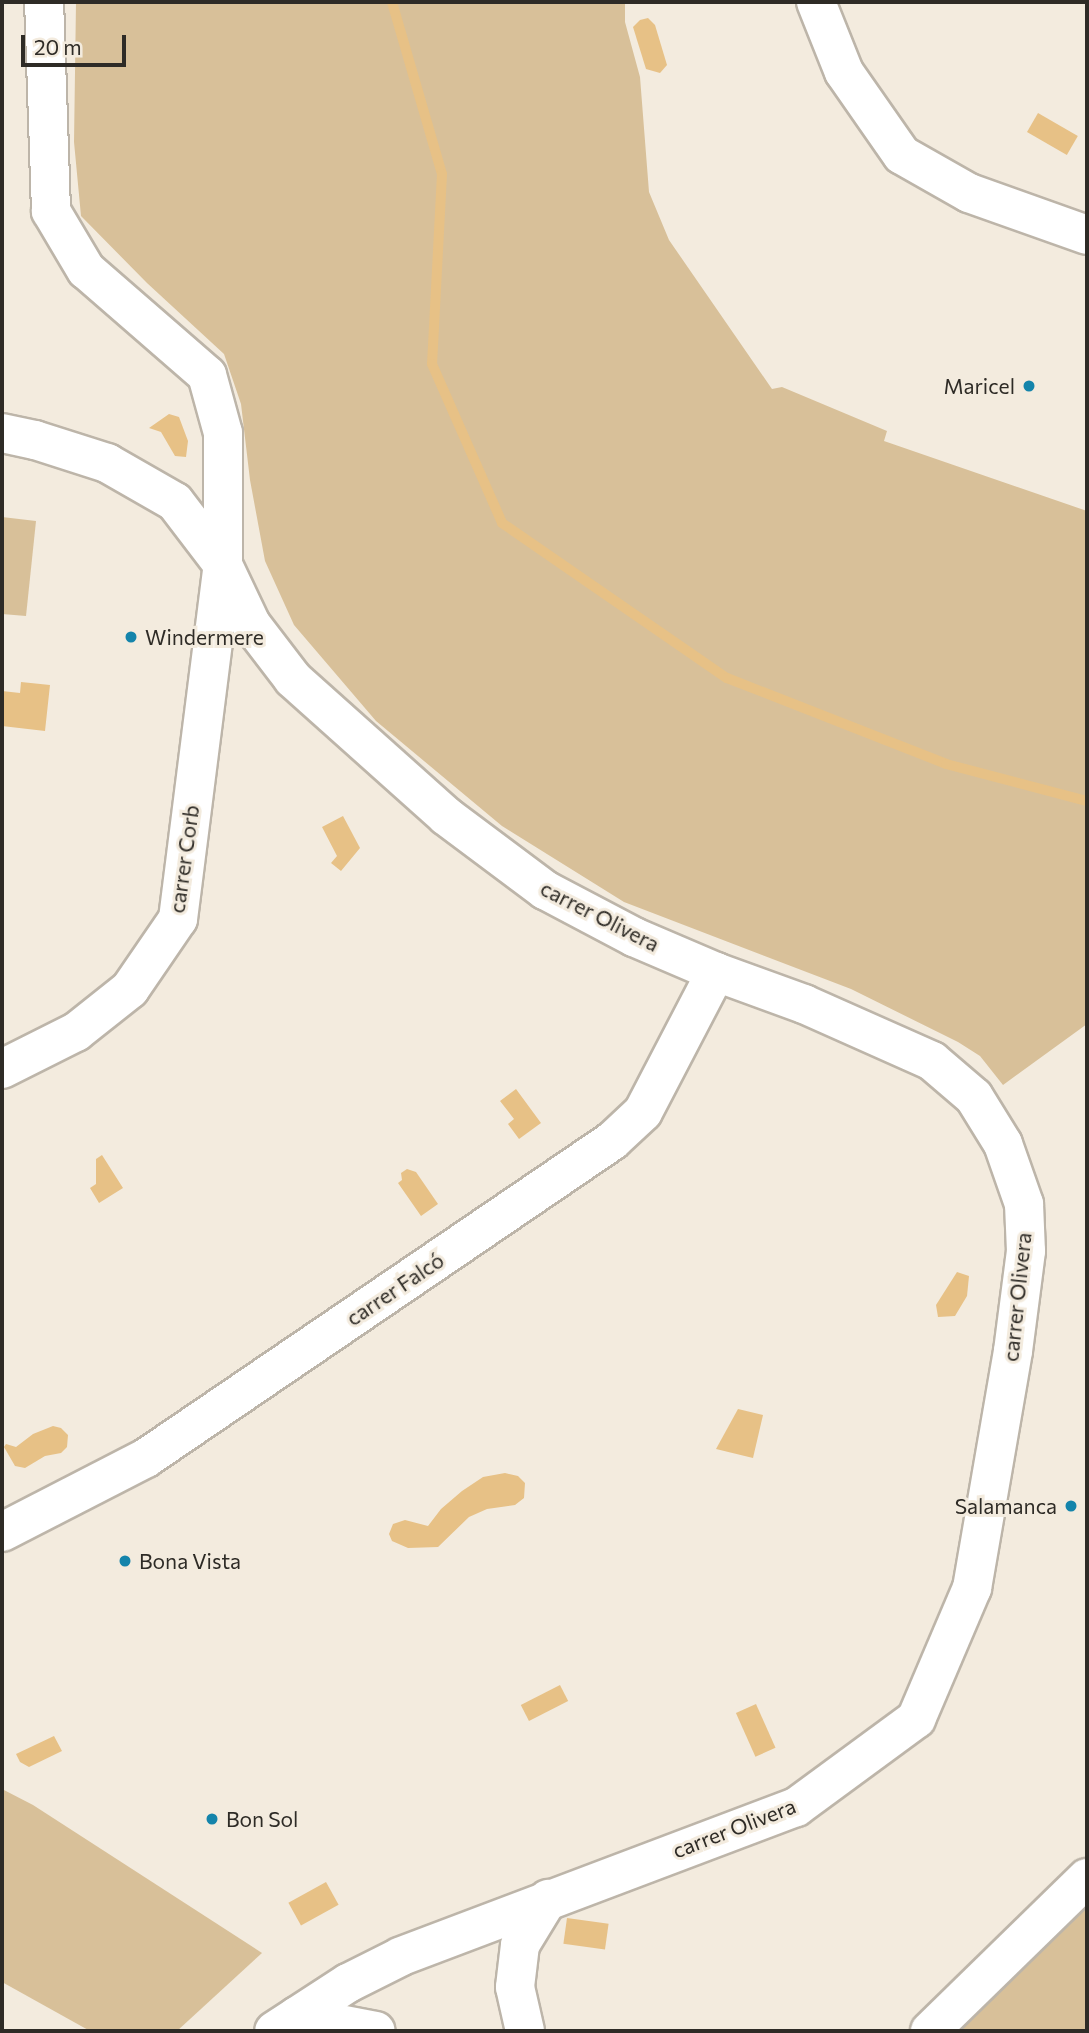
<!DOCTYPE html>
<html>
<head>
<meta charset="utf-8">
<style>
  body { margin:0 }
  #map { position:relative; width:1089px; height:2033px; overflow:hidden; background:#f3ebde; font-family:Commissioner,sans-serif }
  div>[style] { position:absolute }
  .green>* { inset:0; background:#d8c099 }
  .water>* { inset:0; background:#e7c186; transform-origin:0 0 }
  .stream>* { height:10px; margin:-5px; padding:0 5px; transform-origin:5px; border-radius:5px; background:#e7c186 }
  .roads { filter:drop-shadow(2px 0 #bdb5a9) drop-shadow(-2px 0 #bdb5a9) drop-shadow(0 2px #bdb5a9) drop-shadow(0 -2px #bdb5a9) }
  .minor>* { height:38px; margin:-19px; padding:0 19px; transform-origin:19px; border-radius:19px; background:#fff }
  .dots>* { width:19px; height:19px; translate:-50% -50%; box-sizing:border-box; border:4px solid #f3ebde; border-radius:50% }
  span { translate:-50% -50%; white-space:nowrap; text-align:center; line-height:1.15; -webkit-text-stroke:6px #f3ebde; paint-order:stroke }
  .poi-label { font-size:21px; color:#2e2b26 }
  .right { translate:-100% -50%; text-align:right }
  .left { translate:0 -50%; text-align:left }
  .street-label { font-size:21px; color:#2e2b26 }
  .frame { position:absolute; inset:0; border:4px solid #2e2b26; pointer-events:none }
  .scale { position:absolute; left:21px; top:35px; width:105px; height:32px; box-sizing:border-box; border:4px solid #2e2b26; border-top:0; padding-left:9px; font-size:21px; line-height:24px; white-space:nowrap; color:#2e2b26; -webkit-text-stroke:5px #f3ebde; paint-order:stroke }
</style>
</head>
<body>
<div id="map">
  <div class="green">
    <i style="clip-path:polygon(76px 2px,625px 2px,625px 22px,640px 77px,649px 192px,669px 240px,772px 389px,782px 387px,887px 431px,884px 441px,1087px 511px,1087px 1024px,1003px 1085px,980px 1056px,958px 1042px,851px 989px,624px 902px,502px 826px,376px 721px,294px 625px,265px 561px,250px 480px,241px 404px,224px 354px,147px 283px,81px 216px,74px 142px)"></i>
    <i style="clip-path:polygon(2px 517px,36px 521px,26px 616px,2px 614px)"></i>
    <i style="clip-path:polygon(2px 1789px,33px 1805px,262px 1953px,177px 2031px,90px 2031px,2px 1982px)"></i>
    <i style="clip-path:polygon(1087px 1906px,1087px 2031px,956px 2031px,975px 2011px)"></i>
  </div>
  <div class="water">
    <i style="clip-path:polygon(648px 18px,655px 25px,667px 65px,660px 73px,646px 69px,633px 27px,640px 20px)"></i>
    <i style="left:1038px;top:113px;width:46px;height:22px;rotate:30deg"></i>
    <i style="clip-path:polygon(169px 414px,179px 417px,188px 441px,186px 457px,175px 456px,161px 432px,149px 428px)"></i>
    <i style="clip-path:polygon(21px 682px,50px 685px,45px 731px,2px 726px,2px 691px,20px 693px)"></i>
    <i style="clip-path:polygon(343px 816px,360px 848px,341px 871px,331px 863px,337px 856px,322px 827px)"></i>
    <i style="clip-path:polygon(516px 1089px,541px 1123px,519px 1139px,508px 1124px,514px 1119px,500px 1101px)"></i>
    <i style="clip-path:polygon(102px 1155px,123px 1188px,99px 1203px,90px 1188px,96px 1184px,96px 1159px)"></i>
    <i style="clip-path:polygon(407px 1169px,416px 1172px,438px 1204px,421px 1216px,398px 1183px,402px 1180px,401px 1173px)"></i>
    <i style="clip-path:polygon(957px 1272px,969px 1276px,967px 1296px,955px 1316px,938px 1317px,936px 1305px)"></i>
    <i style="clip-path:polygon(738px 1409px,763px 1415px,753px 1458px,716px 1449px)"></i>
    <i style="clip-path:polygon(53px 1426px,61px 1428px,68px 1435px,67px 1447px,61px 1453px,45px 1456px,25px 1468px,15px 1466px,4px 1447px,6px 1444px,16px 1447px,33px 1434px)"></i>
    <i style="clip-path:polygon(505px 1473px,518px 1476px,525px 1483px,524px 1498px,515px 1505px,487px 1509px,469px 1517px,438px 1547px,408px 1548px,392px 1541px,389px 1534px,393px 1524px,405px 1520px,428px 1526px,441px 1509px,462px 1491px,483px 1477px)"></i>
    <i style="left:560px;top:1685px;width:18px;height:44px;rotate:63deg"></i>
    <i style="left:756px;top:1704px;width:48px;height:22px;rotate:66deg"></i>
    <i style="clip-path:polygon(54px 1736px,62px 1751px,29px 1767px,20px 1762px,16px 1754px)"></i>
    <i style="left:326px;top:1882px;width:26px;height:43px;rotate:61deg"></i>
    <i style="left:567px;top:1918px;width:42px;height:26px;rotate:8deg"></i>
  </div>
  <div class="stream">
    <i style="left:392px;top:2px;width:179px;rotate:73.8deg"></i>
    <i style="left:442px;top:174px;width:190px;rotate:93deg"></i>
    <i style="left:432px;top:364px;width:174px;rotate:66.2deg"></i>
    <i style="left:502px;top:523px;width:273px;rotate:34.6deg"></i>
    <i style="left:727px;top:678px;width:235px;rotate:21.4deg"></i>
    <i style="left:946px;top:764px;width:146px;rotate:14.7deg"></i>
  </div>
  <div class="roads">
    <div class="minor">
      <i style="left:816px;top:2px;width:75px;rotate:68.2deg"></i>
      <i style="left:844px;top:72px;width:101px;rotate:55.1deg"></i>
      <i style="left:902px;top:155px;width:77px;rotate:29.6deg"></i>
      <i style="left:969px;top:193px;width:125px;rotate:19.6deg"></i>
      <i style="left:2px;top:433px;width:34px;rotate:12deg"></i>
      <i style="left:35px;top:440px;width:76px;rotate:17.7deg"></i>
      <i style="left:107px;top:463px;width:78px;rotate:29.8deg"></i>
      <i style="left:175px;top:502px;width:79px;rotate:52.7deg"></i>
      <i style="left:223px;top:565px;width:65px;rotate:64.6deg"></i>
      <i style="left:251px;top:624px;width:69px;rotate:52.6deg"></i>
      <i style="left:293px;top:679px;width:205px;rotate:41.8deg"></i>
      <i style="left:446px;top:816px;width:124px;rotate:36.8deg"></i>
      <i style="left:545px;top:890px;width:101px;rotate:27.8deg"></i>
      <i style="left:634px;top:937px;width:89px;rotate:23.1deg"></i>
      <i style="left:716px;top:972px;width:94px;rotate:20deg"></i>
      <i style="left:804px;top:1004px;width:140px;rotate:24deg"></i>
      <i style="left:932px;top:1061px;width:55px;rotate:40.6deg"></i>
      <i style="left:974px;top:1097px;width:55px;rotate:58.3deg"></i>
      <i style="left:1003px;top:1144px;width:64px;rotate:70.7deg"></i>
      <i style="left:1024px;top:1204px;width:47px;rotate:87.6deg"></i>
      <i style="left:1026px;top:1251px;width:101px;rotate:97.4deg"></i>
      <i style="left:1013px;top:1351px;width:241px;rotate:99.8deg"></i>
      <i style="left:972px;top:1588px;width:142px;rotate:113.1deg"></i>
      <i style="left:916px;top:1719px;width:149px;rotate:143.7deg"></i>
      <i style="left:796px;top:1807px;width:423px;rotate:159.3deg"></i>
      <i style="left:400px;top:1957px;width:58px;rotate:153.4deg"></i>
      <i style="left:348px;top:1983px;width:88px;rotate:147deg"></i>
      <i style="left:2px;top:1069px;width:83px;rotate:-26.6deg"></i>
      <i style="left:76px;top:1032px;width:69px;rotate:-38.5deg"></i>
      <i style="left:130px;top:989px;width:85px;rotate:-55.6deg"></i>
      <i style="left:178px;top:919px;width:357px;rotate:-82.8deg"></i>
      <i style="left:223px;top:565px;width:132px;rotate:-90deg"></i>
      <i style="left:223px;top:433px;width:60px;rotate:-105.4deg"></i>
      <i style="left:207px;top:375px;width:160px;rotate:-139deg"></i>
      <i style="left:86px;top:270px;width:69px;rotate:-120.7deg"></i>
      <i style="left:51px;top:211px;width:209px;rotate:-91.9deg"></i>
      <i style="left:2px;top:1532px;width:162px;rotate:-27.2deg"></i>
      <i style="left:146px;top:1458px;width:564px;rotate:-34.23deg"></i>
      <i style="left:612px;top:1141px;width:42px;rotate:-43.1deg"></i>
      <i style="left:643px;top:1112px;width:158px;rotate:-62.5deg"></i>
      <i style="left:297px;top:2016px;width:80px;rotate:10.8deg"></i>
      <i style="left:525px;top:2031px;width:45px;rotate:-102.8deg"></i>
      <i style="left:515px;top:1987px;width:42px;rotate:-83.2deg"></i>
      <i style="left:520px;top:1945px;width:54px;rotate:-58.7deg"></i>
      <i style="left:930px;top:2031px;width:219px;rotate:-44.3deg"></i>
    </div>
  </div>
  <div class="dots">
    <i style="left:1029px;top:386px;background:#1484ab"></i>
    <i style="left:131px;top:637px;background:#1484ab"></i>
    <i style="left:1071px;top:1506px;background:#1484ab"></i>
    <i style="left:125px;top:1561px;background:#1484ab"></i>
    <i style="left:212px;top:1819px;background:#1484ab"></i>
  </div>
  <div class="poi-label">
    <span class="right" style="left:1015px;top:386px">Maricel</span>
    <span class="left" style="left:145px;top:637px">Windermere</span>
    <span class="right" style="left:1057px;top:1506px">Salamanca</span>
    <span class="left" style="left:139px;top:1561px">Bona Vista</span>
    <span class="left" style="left:226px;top:1819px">Bon Sol</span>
  </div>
  <div class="street-label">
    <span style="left:184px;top:859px;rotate:-82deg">carrer Corb</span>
    <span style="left:600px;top:916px;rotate:27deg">carrer Olivera</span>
    <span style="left:395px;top:1289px;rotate:-34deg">carrer Falcó</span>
    <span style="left:1017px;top:1297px;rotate:-84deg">carrer Olivera</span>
    <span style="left:734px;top:1828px;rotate:-21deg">carrer Olivera</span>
  </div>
  <div class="frame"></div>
  <div class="scale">20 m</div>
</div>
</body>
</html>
